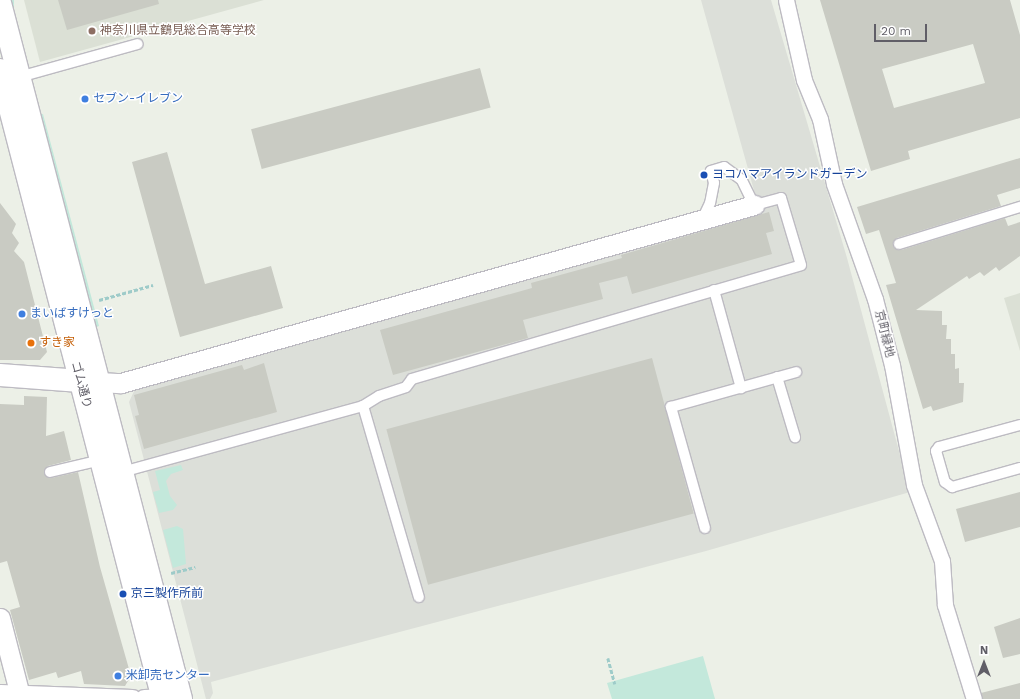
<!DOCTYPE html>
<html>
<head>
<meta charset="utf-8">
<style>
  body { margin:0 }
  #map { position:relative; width:1020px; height:699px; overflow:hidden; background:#ecf0e7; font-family:"Work Sans","Noto Sans JP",sans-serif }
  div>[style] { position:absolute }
  .industrial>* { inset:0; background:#dcdfd9 }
  .education>* { inset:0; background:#dbe0d5 }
  .green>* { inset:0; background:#c3e8db; transform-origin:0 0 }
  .building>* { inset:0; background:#c9cbc3; transform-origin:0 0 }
  .path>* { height:2.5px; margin-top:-1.25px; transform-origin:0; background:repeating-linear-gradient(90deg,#9ecbc9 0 4px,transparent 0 6px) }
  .roads { filter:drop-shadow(1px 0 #bdbbc2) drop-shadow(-1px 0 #bdbbc2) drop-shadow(0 1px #bdbbc2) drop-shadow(0 -1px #bdbbc2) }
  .service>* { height:10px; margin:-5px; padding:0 5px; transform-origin:5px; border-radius:5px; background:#fff }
  .pedestrian>* { height:15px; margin:-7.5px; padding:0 7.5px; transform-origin:7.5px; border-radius:7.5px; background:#fff }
  .minor>* { height:19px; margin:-9.5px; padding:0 9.5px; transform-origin:9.5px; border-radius:9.5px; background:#fff }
  .tertiary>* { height:22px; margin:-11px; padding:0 11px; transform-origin:11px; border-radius:11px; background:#fff }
  .dots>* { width:11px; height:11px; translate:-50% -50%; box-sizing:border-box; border:2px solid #fff; border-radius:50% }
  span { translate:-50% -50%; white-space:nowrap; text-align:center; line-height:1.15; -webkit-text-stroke:3px #fff; paint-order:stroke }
  .education-label { font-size:12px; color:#785e54 }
  .left { translate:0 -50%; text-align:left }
  .shop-label { font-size:12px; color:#366cbe }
  .transit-label { font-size:12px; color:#164399 }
  .street-label { font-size:12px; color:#605e67 }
  .food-label { font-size:12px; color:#c56008 }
  .north { position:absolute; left:964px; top:643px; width:40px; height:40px; -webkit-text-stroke:3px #fff; paint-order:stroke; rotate:0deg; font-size:11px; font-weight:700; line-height:16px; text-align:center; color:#605e67 }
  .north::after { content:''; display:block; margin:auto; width:14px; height:18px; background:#605e67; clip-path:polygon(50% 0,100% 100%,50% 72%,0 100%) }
  .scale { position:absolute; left:874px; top:24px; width:53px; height:18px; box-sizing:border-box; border:2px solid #605e67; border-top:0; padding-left:5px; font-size:12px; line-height:14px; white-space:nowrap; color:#605e67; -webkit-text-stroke:3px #fff; paint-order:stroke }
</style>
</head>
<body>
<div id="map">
  <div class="industrial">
    <i style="clip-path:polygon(701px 0,771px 0,847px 258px,910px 492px,706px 551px,211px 682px,213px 693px,210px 699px,206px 699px,129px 402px,135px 389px,760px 212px)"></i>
  </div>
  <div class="education">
    <i style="clip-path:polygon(24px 0,264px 0,40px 62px)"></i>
    <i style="clip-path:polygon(1020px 293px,1020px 351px,1004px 298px)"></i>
  </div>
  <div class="green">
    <i style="left:9px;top:0;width:5px;height:67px"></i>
    <i style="clip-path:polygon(43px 114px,99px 326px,94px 328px,39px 115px)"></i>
    <i style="clip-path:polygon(181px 465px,183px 470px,171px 474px,166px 481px,170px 496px,177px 505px,173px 510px,159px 513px,153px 492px,160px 490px,155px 471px)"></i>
    <i style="clip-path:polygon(177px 526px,183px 529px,186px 564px,173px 568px,163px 530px)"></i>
    <i style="clip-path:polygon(703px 656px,715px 699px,612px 699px,607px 683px)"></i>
  </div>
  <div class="building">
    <i style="clip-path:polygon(58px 0,158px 0,159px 4px,67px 30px)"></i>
    <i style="clip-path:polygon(evenodd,820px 0,1010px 0,1020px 35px,1020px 118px,908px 151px,910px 159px,871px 171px,820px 0,973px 44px,985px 83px,894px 108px,882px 69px,973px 44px)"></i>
    <i style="left:480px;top:68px;width:41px;height:237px;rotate:75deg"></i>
    <i style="clip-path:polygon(167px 152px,205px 284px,271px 266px,283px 308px,180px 337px,132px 162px)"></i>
    <i style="clip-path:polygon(1020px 158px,1020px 188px,997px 195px,1001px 206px,897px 238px,893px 242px,894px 248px,901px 250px,1005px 218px,1008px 226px,1020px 222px,1020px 256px,999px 271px,996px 267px,984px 276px,980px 272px,969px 279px,967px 276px,916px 310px,942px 311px,942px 325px,947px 325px,946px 339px,951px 339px,951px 354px,955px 354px,955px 369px,959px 368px,959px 383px,964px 383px,963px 402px,933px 411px,931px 406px,923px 409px,886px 285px,896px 283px,879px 230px,866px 234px,857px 207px)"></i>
    <i style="clip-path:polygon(0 203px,16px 224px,12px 233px,19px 243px,14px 251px,24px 262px,47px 352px,40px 360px,0 360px)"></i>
    <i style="clip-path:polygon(769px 212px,774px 231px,766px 233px,772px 254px,632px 294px,627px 276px,599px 283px,603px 299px,523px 320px,528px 338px,393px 375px,380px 330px,532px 288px,531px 283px,622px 258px,621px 255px)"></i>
    <i style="left:652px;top:358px;width:161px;height:275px;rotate:75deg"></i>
    <i style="clip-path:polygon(264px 363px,277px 412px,144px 449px,135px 416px,139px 415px,134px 395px,242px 365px,244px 370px)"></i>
    <i style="clip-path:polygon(24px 396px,47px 397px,46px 436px,64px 431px,71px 460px,48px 466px,44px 473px,51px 478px,78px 472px,100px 567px,131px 676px,125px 686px,84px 684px,81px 671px,58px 678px,56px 672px,29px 680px,10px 610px,20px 607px,7px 561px,0 563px,0 404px,24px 405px)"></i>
    <i style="clip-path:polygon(1020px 492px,1020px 527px,965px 542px,956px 509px)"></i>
    <i style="clip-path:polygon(1020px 618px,1020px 654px,1003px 658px,994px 627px)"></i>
    <i style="clip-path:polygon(1020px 683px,1020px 699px,983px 699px,981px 693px)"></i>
  </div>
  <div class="path">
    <i style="left:99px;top:300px;width:56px;rotate:-15.5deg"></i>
    <i style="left:171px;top:573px;width:25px;rotate:-14deg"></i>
    <i style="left:608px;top:658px;width:27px;rotate:75deg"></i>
  </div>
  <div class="roads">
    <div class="service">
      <i style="left:19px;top:77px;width:123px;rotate:-15.5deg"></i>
      <i style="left:899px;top:244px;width:127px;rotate:-17deg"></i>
      <i style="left:714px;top:290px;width:102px;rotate:74.6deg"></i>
      <i style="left:777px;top:377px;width:63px;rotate:73.3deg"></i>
      <i style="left:363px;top:406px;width:199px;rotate:73.7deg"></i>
      <i style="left:1020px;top:425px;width:84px;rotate:164.8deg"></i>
      <i style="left:939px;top:447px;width:5px;rotate:127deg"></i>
      <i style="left:936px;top:451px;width:32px;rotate:74deg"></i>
      <i style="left:945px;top:482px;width:9px;rotate:36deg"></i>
      <i style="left:952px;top:487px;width:71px;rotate:-15.6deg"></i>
      <i style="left:50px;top:472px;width:52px;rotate:-13.2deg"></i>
      <i style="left:122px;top:472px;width:250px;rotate:-15.3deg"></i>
      <i style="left:363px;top:406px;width:19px;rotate:-32deg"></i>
      <i style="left:379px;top:396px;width:28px;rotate:-18deg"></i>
      <i style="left:406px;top:387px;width:10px;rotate:-53deg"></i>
      <i style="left:412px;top:379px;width:405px;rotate:-16.3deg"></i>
      <i style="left:801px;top:265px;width:70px;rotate:-106.6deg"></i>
      <i style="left:781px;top:198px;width:28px;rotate:165deg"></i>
      <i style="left:754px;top:205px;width:28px;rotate:-116deg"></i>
      <i style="left:742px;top:180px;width:22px;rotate:-144deg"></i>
      <i style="left:724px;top:167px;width:14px;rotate:163deg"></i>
      <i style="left:711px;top:171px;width:12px;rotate:76deg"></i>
      <i style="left:714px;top:183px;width:20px;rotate:101deg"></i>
      <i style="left:710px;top:203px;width:19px;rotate:115deg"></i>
      <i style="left:705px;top:528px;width:126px;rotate:-105.7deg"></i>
      <i style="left:671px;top:407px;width:130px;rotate:-15.6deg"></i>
    </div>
    <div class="pedestrian">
      <i style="left:786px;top:0;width:82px;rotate:77.3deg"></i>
      <i style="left:804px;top:80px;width:42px;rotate:67.7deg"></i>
      <i style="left:820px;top:119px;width:66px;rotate:77.8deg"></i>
      <i style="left:834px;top:184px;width:122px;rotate:70.4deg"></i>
      <i style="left:875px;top:299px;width:68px;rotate:75.6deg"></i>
      <i style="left:892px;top:365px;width:122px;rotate:79.6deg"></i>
      <i style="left:914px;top:485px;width:81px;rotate:69.8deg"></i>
      <i style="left:942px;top:561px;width:44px;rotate:86.1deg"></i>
      <i style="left:945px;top:605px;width:98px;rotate:72.9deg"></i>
    </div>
    <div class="minor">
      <i style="left:99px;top:382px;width:22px;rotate:3deg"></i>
      <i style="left:121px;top:383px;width:658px;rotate:-15.71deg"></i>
      <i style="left:0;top:618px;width:84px;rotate:75.5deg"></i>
      <i style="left:0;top:694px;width:132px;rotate:2.2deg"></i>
      <i style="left:144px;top:699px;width:33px;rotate:-2deg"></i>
    </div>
    <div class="tertiary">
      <i style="left:0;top:3px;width:719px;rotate:75.42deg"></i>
      <i style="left:0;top:70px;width:650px;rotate:75.47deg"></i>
      <i style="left:0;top:375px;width:94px;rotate:4.3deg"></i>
    </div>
  </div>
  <div class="dots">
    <i style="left:92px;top:31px;background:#8d6e63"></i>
    <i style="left:85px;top:99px;background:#3f7fe0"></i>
    <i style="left:704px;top:175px;background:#1a4fb4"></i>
    <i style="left:22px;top:314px;background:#3f7fe0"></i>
    <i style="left:31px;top:343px;background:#e8710a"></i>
    <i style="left:123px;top:594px;background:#1a4fb4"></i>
    <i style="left:118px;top:676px;background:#3f7fe0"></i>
  </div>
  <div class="education-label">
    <span class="left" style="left:100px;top:31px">神奈川県立鶴見総合高等学校</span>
  </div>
  <div class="shop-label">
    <span class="left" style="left:93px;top:99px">セブン-イレブン</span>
    <span class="left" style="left:30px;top:314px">まいばすけっと</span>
    <span class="left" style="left:126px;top:676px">米卸売センター</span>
  </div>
  <div class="transit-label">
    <span class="left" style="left:712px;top:175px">ヨコハマアイランドガーデン</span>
    <span class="left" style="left:131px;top:594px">京三製作所前</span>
  </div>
  <div class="street-label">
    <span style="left:884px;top:334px;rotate:76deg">京町緑地</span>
    <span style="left:81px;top:385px;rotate:75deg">ゴム通り</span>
  </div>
  <div class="food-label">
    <span class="left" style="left:39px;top:343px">すき家</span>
  </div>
  <div class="north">N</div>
  <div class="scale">20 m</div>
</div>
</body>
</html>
